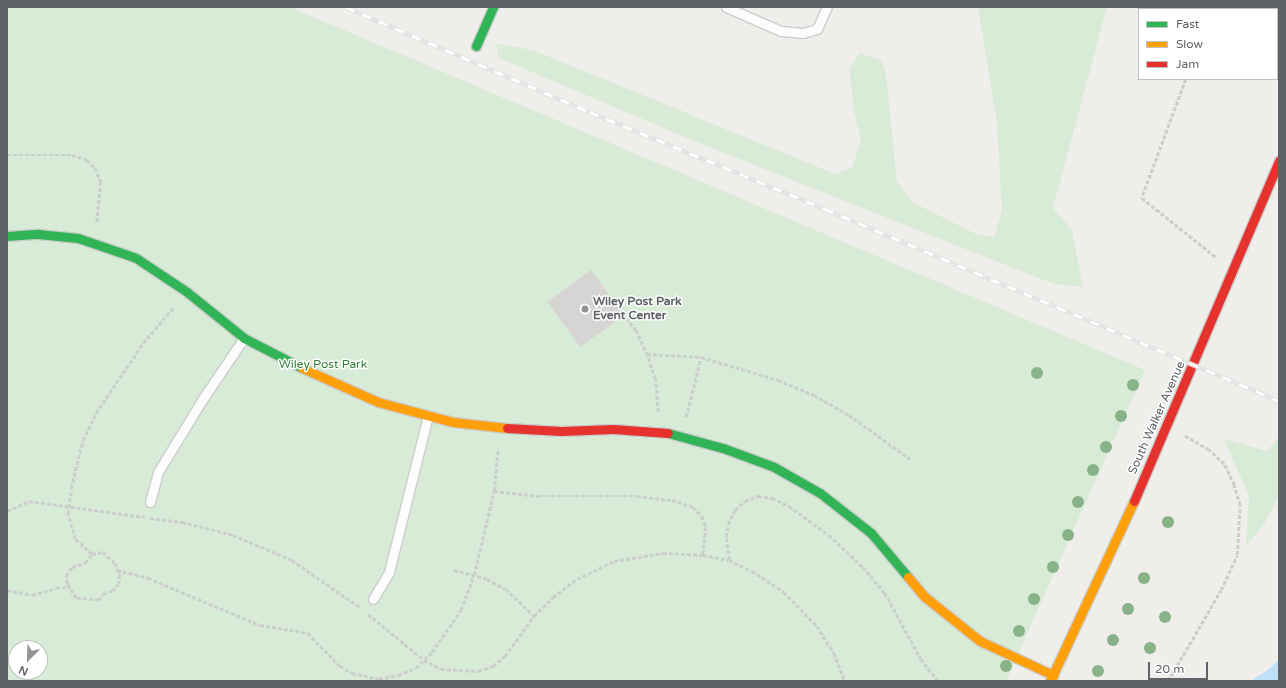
<!DOCTYPE html>
<html>
<head>
<meta charset="utf-8">
<style>
  body { margin:0 }
  #map { position:relative; width:1286px; height:688px; overflow:hidden; background:#efeeea; font-family:"Varela Round",sans-serif }
  div>[style] { position:absolute }
  .green>* { inset:0; background:#d8ebd6 }
  .water>* { inset:0; background:#bfe0f9 }
  .building>* { inset:0; background:#d6d5d3; transform-origin:0 0 }
  .path>* { height:2.5px; margin-top:-1.25px; transform-origin:0; background:repeating-linear-gradient(90deg,#cacfcc 0 4px,transparent 0 6px) }
  .roads { filter:drop-shadow(1px 0 #cbcccc) drop-shadow(-1px 0 #cbcccc) drop-shadow(0 1px #cbcccc) drop-shadow(0 -1px #cbcccc) }
  .lane>* { height:9px; margin:-4.5px; padding:0 4.5px; transform-origin:4.5px; border-radius:4.5px; background:#fdfcfc }
  .fast>* { height:9px; margin:-4.5px; padding:0 4.5px; transform-origin:4.5px; border-radius:4.5px; background:#30b455 }
  .slow>* { height:9px; margin:-4.5px; padding:0 4.5px; transform-origin:4.5px; border-radius:4.5px; background:#ff9f0a }
  .jam>* { height:9px; margin:-4.5px; padding:0 4.5px; transform-origin:4.5px; border-radius:4.5px; background:#e5322d }
  .rail>* { height:4.5px; margin-top:-2.25px; transform-origin:0; background:repeating-linear-gradient(90deg,#fff 0 9px,#e4e4e4 0 18px); box-sizing:border-box; border-block:1px solid #e4e4e4 }
  .trees>* { width:12px; height:12px; margin:-6px; border-radius:50%; background:#88b388 }
  .dots>* { width:11px; height:11px; translate:-50% -50%; box-sizing:border-box; border:2px solid #fff; border-radius:50% }
  span { translate:-50% -50%; white-space:nowrap; text-align:center; line-height:1.15; -webkit-text-stroke:3px #fff; paint-order:stroke }
  .poi-label { font-size:12px; color:#5f6368; font-weight:700 }
  .left { translate:0 -50%; text-align:left }
  .park-label { font-size:12px; color:#348238 }
  .street-label { font-size:12px; color:#5f6368 }
  .frame { position:absolute; inset:0; border:8px solid #5f6368; pointer-events:none }
  .legend { position:absolute; left:1138px; top:8px; width:140px; height:72px; box-sizing:border-box; background:#fff; border:1px solid #bfc1c3; margin:0; padding:5px 7px; list-style:none; font-size:12px; color:#5f6368 }
  .legend li { display:flex; align-items:center; gap:8px; height:20px }
  .legend b { width:20px; border:1px solid #bfc1c3 }
  .north { position:absolute; left:8px; top:640px; width:40px; height:40px; box-sizing:border-box; background:#fff; border:1px solid #bfc1c3; border-radius:50%; rotate:203deg; font-size:11px; font-weight:700; line-height:16px; text-align:center; color:#5f6368 }
  .north::after { content:''; display:block; margin:auto; width:14px; height:18px; background:#919496; clip-path:polygon(50% 0,100% 100%,50% 72%,0 100%) }
  .scale { position:absolute; left:1148px; top:662px; width:60px; height:18px; box-sizing:border-box; border:2px solid #5f6368; border-top:0; padding-left:5px; font-size:12px; line-height:14px; white-space:nowrap; color:#5f6368; -webkit-text-stroke:3px #fff; paint-order:stroke }
</style>
</head>
<body>
<div id="map">
  <div class="green">
    <i style="clip-path:polygon(evenodd,7px 7px,290px 7px,1145px 370px,1006px 681px,7px 681px,7px 7px,16px 648px,40px 648px,40px 672px,16px 672px,16px 648px)"></i>
    <i style="clip-path:polygon(978px 7px,1107px 7px,1053px 208px,1072px 230px,1083px 287px,1054px 284px,694px 141px,499px 58px,496px 44px,533px 50px,835px 174px,852px 168px,861px 140px,854px 112px,849px 68px,860px 53px,882px 61px,886px 76px,897px 181px,912px 202px,978px 235px,994px 237px,1002px 210px,997px 124px)"></i>
    <i style="clip-path:polygon(1279px 437px,1279px 496px,1264px 524px,1246px 546px,1249px 496px,1224px 439px,1267px 451px)"></i>
  </div>
  <div class="water">
    <i style="clip-path:polygon(1279px 660px,1279px 681px,1251px 681px,1269px 669px)"></i>
  </div>
  <div class="building">
    <i style="left:591px;top:270px;width:56px;height:54px;rotate:54deg"></i>
  </div>
  <div class="path">
    <i style="left:1277px;top:28px;width:2px"></i>
    <i style="left:1186px;top:79px;width:127px;rotate:110.3deg"></i>
    <i style="left:1142px;top:198px;width:95px;rotate:38.6deg"></i>
    <i style="left:7px;top:155px;width:65px"></i>
    <i style="left:72px;top:155px;width:16px;rotate:18deg"></i>
    <i style="left:87px;top:160px;width:11px;rotate:45deg"></i>
    <i style="left:95px;top:168px;width:15px;rotate:67deg"></i>
    <i style="left:101px;top:182px;width:41px;rotate:95.6deg"></i>
    <i style="left:626px;top:318px;width:16px;rotate:50deg"></i>
    <i style="left:636px;top:330px;width:26px;rotate:65deg"></i>
    <i style="left:658px;top:412px;width:33px;rotate:-95deg"></i>
    <i style="left:655px;top:379px;width:26px;rotate:-108deg"></i>
    <i style="left:647px;top:354px;width:54px;rotate:3.2deg"></i>
    <i style="left:686px;top:417px;width:62px;rotate:-76deg"></i>
    <i style="left:701px;top:357px;width:80px;rotate:16.6deg"></i>
    <i style="left:778px;top:380px;width:39px;rotate:23deg"></i>
    <i style="left:814px;top:395px;width:40px;rotate:29.7deg"></i>
    <i style="left:849px;top:415px;width:75px;rotate:35.8deg"></i>
    <i style="left:494px;top:491px;width:43px;rotate:-84.7deg"></i>
    <i style="left:7px;top:511px;width:24px;rotate:-24deg"></i>
    <i style="left:29px;top:501px;width:117px;rotate:7.9deg"></i>
    <i style="left:150px;top:518px;width:32px;rotate:7deg"></i>
    <i style="left:182px;top:522px;width:53px;rotate:14.3deg"></i>
    <i style="left:233px;top:535px;width:64px;rotate:23deg"></i>
    <i style="left:292px;top:560px;width:84px;rotate:34.8deg"></i>
    <i style="left:103px;top:552px;width:16px;rotate:43deg"></i>
    <i style="left:115px;top:563px;width:13px;rotate:67deg"></i>
    <i style="left:120px;top:575px;width:9px;rotate:96deg"></i>
    <i style="left:119px;top:584px;width:9px;rotate:131deg"></i>
    <i style="left:113px;top:591px;width:8px;rotate:166deg"></i>
    <i style="left:105px;top:593px;width:9px;rotate:131deg"></i>
    <i style="left:99px;top:600px;width:23px;rotate:-175deg"></i>
    <i style="left:76px;top:598px;width:17px;rotate:-123deg"></i>
    <i style="left:67px;top:584px;width:8px;rotate:-97deg"></i>
    <i style="left:66px;top:576px;width:11px;rotate:-56deg"></i>
    <i style="left:72px;top:567px;width:14px;rotate:-17deg"></i>
    <i style="left:85px;top:563px;width:11px;rotate:-52deg"></i>
    <i style="left:92px;top:554px;width:11px;rotate:-10deg"></i>
    <i style="left:92px;top:554px;width:23px;rotate:-139deg"></i>
    <i style="left:75px;top:539px;width:26px;rotate:-106deg"></i>
    <i style="left:68px;top:514px;width:26px;rotate:-83deg"></i>
    <i style="left:71px;top:488px;width:49px;rotate:-76deg"></i>
    <i style="left:83px;top:440px;width:30px;rotate:-64deg"></i>
    <i style="left:96px;top:413px;width:84px;rotate:-56.1deg"></i>
    <i style="left:143px;top:343px;width:46px;rotate:-49.4deg"></i>
    <i style="left:729px;top:560px;width:23px;rotate:-97deg"></i>
    <i style="left:726px;top:537px;width:13px;rotate:-81deg"></i>
    <i style="left:728px;top:524px;width:16px;rotate:-63deg"></i>
    <i style="left:735px;top:510px;width:13px;rotate:-42deg"></i>
    <i style="left:745px;top:501px;width:14px;rotate:-21deg"></i>
    <i style="left:758px;top:496px;width:14px;rotate:8deg"></i>
    <i style="left:772px;top:498px;width:19px;rotate:25deg"></i>
    <i style="left:789px;top:506px;width:49px;rotate:35.9deg"></i>
    <i style="left:829px;top:535px;width:47px;rotate:43.3deg"></i>
    <i style="left:863px;top:567px;width:34px;rotate:50deg"></i>
    <i style="left:885px;top:593px;width:75px;rotate:61.4deg"></i>
    <i style="left:921px;top:659px;width:28px;rotate:52deg"></i>
    <i style="left:117px;top:570px;width:32px;rotate:14deg"></i>
    <i style="left:148px;top:578px;width:121px;rotate:22.8deg"></i>
    <i style="left:260px;top:625px;width:49px;rotate:9.5deg"></i>
    <i style="left:308px;top:633px;width:46px;rotate:45.9deg"></i>
    <i style="left:340px;top:666px;width:14px;rotate:30deg"></i>
    <i style="left:352px;top:673px;width:28px;rotate:13deg"></i>
    <i style="left:379px;top:679px;width:19px;rotate:-12deg"></i>
    <i style="left:398px;top:675px;width:19px;rotate:-21deg"></i>
    <i style="left:416px;top:668px;width:23px;rotate:-45deg"></i>
    <i style="left:432px;top:652px;width:51px;rotate:-55.4deg"></i>
    <i style="left:461px;top:610px;width:37px;rotate:-70deg"></i>
    <i style="left:474px;top:575px;width:86px;rotate:-76.6deg"></i>
    <i style="left:494px;top:491px;width:45px;rotate:6.3deg"></i>
    <i style="left:539px;top:496px;width:98px"></i>
    <i style="left:637px;top:496px;width:35px;rotate:7deg"></i>
    <i style="left:672px;top:500px;width:22px;rotate:18deg"></i>
    <i style="left:693px;top:507px;width:13px;rotate:45deg"></i>
    <i style="left:702px;top:516px;width:12px;rotate:70deg"></i>
    <i style="left:706px;top:527px;width:28px;rotate:96deg"></i>
    <i style="left:454px;top:570px;width:34px;rotate:15deg"></i>
    <i style="left:487px;top:579px;width:21px;rotate:28deg"></i>
    <i style="left:506px;top:589px;width:39px;rotate:44deg"></i>
    <i style="left:7px;top:590px;width:25px;rotate:11deg"></i>
    <i style="left:32px;top:595px;width:25px;rotate:-16deg"></i>
    <i style="left:56px;top:588px;width:14px"></i>
    <i style="left:368px;top:614px;width:72px;rotate:39.4deg"></i>
    <i style="left:424px;top:660px;width:19px;rotate:28deg"></i>
    <i style="left:441px;top:669px;width:37px;rotate:3deg"></i>
    <i style="left:478px;top:671px;width:16px;rotate:-18deg"></i>
    <i style="left:493px;top:666px;width:16px;rotate:-40deg"></i>
    <i style="left:505px;top:656px;width:49px;rotate:-54.1deg"></i>
    <i style="left:534px;top:616px;width:27px;rotate:-45deg"></i>
    <i style="left:553px;top:597px;width:30px;rotate:-37deg"></i>
    <i style="left:577px;top:579px;width:41px;rotate:-25.9deg"></i>
    <i style="left:614px;top:561px;width:50px;rotate:-9.3deg"></i>
    <i style="left:663px;top:553px;width:40px;rotate:2.9deg"></i>
    <i style="left:703px;top:555px;width:26px;rotate:11deg"></i>
    <i style="left:729px;top:560px;width:25px;rotate:26deg"></i>
    <i style="left:752px;top:571px;width:38px;rotate:33deg"></i>
    <i style="left:784px;top:592px;width:47px;rotate:45.9deg"></i>
    <i style="left:817px;top:626px;width:32px;rotate:58deg"></i>
    <i style="left:834px;top:653px;width:30px;rotate:69deg"></i>
    <i style="left:7px;top:679px;width:2px;rotate:63deg"></i>
    <i style="left:1168px;top:681px;width:105px;rotate:-59.8deg"></i>
    <i style="left:1221px;top:590px;width:38px;rotate:-65deg"></i>
    <i style="left:1237px;top:555px;width:50px;rotate:-86.6deg"></i>
    <i style="left:1240px;top:505px;width:21px;rotate:-107deg"></i>
    <i style="left:1234px;top:485px;width:23px;rotate:-115deg"></i>
    <i style="left:1224px;top:464px;width:21px;rotate:-137deg"></i>
    <i style="left:1209px;top:450px;width:28px;rotate:-150deg"></i>
  </div>
  <div class="roads">
    <div class="lane">
      <i style="left:726px;top:7px;width:60px;rotate:23.6deg"></i>
      <i style="left:781px;top:31px;width:22px;rotate:5deg"></i>
      <i style="left:803px;top:33px;width:15px;rotate:-16deg"></i>
      <i style="left:817px;top:29px;width:24px;rotate:-66deg"></i>
      <i style="left:150px;top:502px;width:31px;rotate:-75deg"></i>
      <i style="left:158px;top:472px;width:88px;rotate:-58.5deg"></i>
      <i style="left:204px;top:397px;width:71px;rotate:-55.9deg"></i>
      <i style="left:373px;top:599px;width:31px;rotate:-59deg"></i>
      <i style="left:389px;top:572px;width:161px;rotate:-76deg"></i>
    </div>
    <div class="fast">
      <i style="left:476px;top:46px;width:43px;rotate:-66.4deg"></i>
      <i style="left:7px;top:236px;width:31px;rotate:-4deg"></i>
      <i style="left:38px;top:234px;width:40px;rotate:5.7deg"></i>
      <i style="left:78px;top:238px;width:61px;rotate:19deg"></i>
      <i style="left:136px;top:258px;width:61px;rotate:33.7deg"></i>
      <i style="left:187px;top:292px;width:73px;rotate:38.9deg"></i>
      <i style="left:244px;top:338px;width:65px;rotate:27.3deg"></i>
      <i style="left:668px;top:433px;width:57px;rotate:15.3deg"></i>
      <i style="left:723px;top:448px;width:54px;rotate:20.4deg"></i>
      <i style="left:774px;top:467px;width:53px;rotate:29.5deg"></i>
      <i style="left:820px;top:493px;width:65px;rotate:38.1deg"></i>
      <i style="left:871px;top:533px;width:57px;rotate:49.9deg"></i>
    </div>
    <div class="slow">
      <i style="left:302px;top:368px;width:83px;rotate:24.1deg"></i>
      <i style="left:378px;top:402px;width:78px;rotate:14.9deg"></i>
      <i style="left:453px;top:422px;width:54px;rotate:6.3deg"></i>
      <i style="left:908px;top:577px;width:26px;rotate:50deg"></i>
      <i style="left:925px;top:597px;width:70px;rotate:38.7deg"></i>
      <i style="left:980px;top:641px;width:81px;rotate:25deg"></i>
      <i style="left:1050px;top:681px;width:199px;rotate:-65deg"></i>
    </div>
    <div class="jam">
      <i style="left:507px;top:428px;width:54px;rotate:3.2deg"></i>
      <i style="left:561px;top:431px;width:52px;rotate:-2.2deg"></i>
      <i style="left:613px;top:429px;width:55px;rotate:4.2deg"></i>
      <i style="left:1134px;top:501px;width:370px;rotate:-66.9deg"></i>
    </div>
  </div>
  <div class="rail">
    <i style="left:346px;top:7px;width:266px;rotate:23.3deg"></i>
    <i style="left:590px;top:112px;width:254px;rotate:22.4deg"></i>
    <i style="left:825px;top:209px;width:493px;rotate:22.9deg"></i>
  </div>
  <div class="trees">
    <i style="left:1037px;top:373px"></i>
    <i style="left:1133px;top:385px"></i>
    <i style="left:1121px;top:416px"></i>
    <i style="left:1106px;top:447px"></i>
    <i style="left:1093px;top:470px"></i>
    <i style="left:1078px;top:502px"></i>
    <i style="left:1168px;top:522px"></i>
    <i style="left:1068px;top:535px"></i>
    <i style="left:1053px;top:567px"></i>
    <i style="left:1144px;top:578px"></i>
    <i style="left:1034px;top:599px"></i>
    <i style="left:1128px;top:609px"></i>
    <i style="left:1165px;top:617px"></i>
    <i style="left:1019px;top:631px"></i>
    <i style="left:1113px;top:640px"></i>
    <i style="left:1150px;top:648px"></i>
    <i style="left:1006px;top:666px"></i>
    <i style="left:1098px;top:671px"></i>
  </div>
  <div class="dots">
    <i style="left:585px;top:309px;background:#919496"></i>
  </div>
  <div class="poi-label">
    <span class="left" style="left:593px;top:309px">Wiley Post Park<br>Event Center</span>
  </div>
  <div class="park-label">
    <span style="left:323px;top:365px">Wiley Post Park</span>
  </div>
  <div class="street-label">
    <span style="left:1157px;top:418px;rotate:-66deg">South Walker Avenue</span>
  </div>
  <div class="frame"></div>
  <ul class="legend">
  <li><b style="height:5px;background:#30b455"></b>Fast</li>
  <li><b style="height:5px;background:#ff9f0a"></b>Slow</li>
  <li><b style="height:5px;background:#e5322d"></b>Jam</li>
  </ul>
  <div class="north">N</div>
  <div class="scale">20 m</div>
</div>
</body>
</html>
